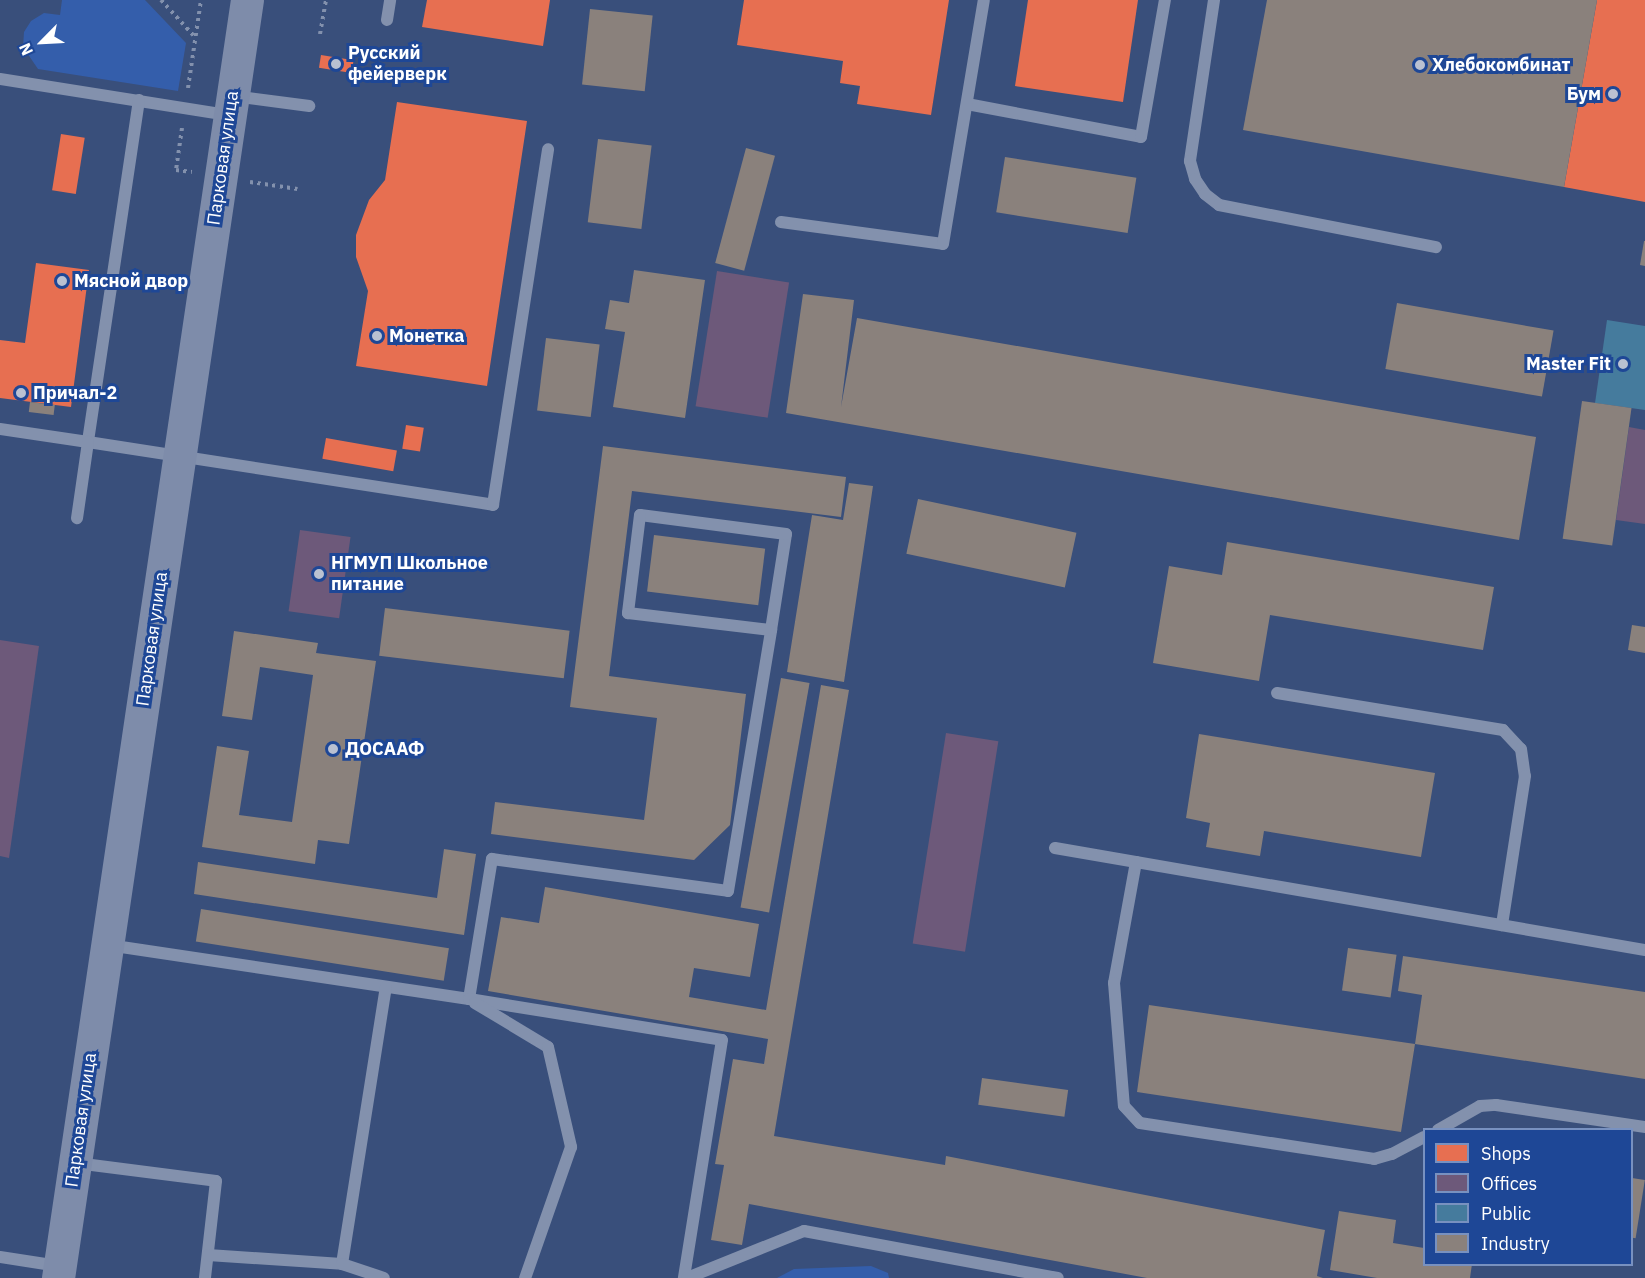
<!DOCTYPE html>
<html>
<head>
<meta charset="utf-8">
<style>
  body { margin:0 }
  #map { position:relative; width:1645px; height:1278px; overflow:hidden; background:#394f7b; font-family:"IBM Plex Sans",sans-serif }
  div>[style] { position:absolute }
  .green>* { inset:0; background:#345eab }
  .shops>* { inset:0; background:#e76f51; transform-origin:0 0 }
  .offices>* { inset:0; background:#6d597a; transform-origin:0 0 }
  .public>* { inset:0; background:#457b9d }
  .industry>* { inset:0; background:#8a817c; transform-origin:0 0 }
  .path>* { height:4px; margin-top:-2px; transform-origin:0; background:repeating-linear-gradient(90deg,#8391ad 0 3px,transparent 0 7.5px) }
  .service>* { height:12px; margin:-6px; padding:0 6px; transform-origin:6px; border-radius:6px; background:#8391ad }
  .secondary>* { height:33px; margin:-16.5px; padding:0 16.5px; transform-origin:16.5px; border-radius:16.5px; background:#7e8caa }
  .dots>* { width:16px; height:16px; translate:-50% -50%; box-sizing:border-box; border:3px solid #1e4796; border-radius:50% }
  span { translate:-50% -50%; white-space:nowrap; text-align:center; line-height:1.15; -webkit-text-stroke:6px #1e4796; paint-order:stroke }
  .poi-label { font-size:18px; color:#fff; font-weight:700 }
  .left { translate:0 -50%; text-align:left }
  .right { translate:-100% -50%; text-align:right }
  .street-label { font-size:18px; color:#fff }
  .legend { position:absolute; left:1423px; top:1128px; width:210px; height:138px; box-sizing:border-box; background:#1e4796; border:2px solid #7891c0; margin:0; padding:8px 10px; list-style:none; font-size:18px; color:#fff }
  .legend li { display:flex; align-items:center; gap:12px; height:30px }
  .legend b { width:30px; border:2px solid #7891c0 }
  .north { position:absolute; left:12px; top:12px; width:60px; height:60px; -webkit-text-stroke:4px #1e4796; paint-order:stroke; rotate:246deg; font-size:16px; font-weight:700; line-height:24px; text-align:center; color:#fff }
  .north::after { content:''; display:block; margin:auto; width:21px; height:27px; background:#fff; clip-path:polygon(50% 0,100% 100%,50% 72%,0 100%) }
</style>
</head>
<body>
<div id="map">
  <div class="green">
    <i style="clip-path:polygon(62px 0,145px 0,186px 43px,178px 91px,38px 69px,23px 47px,24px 32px,31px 21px,44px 13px,60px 15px)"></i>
    <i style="clip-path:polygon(871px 1266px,888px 1273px,889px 1278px,777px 1278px,794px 1269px)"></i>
  </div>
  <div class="shops">
    <i style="clip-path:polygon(427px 0,550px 0,543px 46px,422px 27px)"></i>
    <i style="clip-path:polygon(744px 0,949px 0,931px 115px,857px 104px,860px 86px,840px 83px,843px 61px,737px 45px)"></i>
    <i style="clip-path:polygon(1028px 0,1138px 0,1123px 102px,1015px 86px)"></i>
    <i style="clip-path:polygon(1597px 0,1645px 0,1645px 202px,1564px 187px)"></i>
    <i style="left:321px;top:55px;width:33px;height:13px;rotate:9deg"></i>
    <i style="clip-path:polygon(397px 102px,527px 121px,487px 386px,356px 366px,368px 291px,356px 257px,356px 235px,369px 200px,385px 180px)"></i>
    <i style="left:61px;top:134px;width:24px;height:57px;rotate:9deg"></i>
    <i style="clip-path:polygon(36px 263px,89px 270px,71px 407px,0 398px,0 340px,25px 343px)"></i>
    <i style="left:406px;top:425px;width:18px;height:24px;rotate:9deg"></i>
    <i style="left:326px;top:438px;width:72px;height:21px;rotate:10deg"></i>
  </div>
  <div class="offices">
    <i style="left:717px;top:271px;width:73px;height:137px;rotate:9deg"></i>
    <i style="clip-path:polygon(1629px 427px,1645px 430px,1645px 524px,1616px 520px)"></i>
    <i style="left:300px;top:530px;width:51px;height:82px;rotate:8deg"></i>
    <i style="clip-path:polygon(0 640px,39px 646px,9px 858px,0 856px)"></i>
    <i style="left:946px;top:733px;width:53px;height:213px;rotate:9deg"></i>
  </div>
  <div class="public">
    <i style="clip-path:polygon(1607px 320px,1645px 326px,1645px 410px,1595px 403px)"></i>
  </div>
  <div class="industry">
    <i style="clip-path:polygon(1267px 0,1597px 0,1564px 187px,1243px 130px)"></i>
    <i style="left:590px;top:9px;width:63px;height:76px;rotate:6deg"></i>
    <i style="left:598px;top:139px;width:54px;height:84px;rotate:7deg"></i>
    <i style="left:746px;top:148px;width:30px;height:119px;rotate:15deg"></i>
    <i style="left:1005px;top:157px;width:133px;height:56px;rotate:9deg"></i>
    <i style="clip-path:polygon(1644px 241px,1645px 241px,1645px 266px,1640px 265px)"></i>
    <i style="clip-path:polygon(634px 270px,705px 280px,685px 418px,613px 407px,625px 332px,605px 329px,610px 300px,629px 303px)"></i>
    <i style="clip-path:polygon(803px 294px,854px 300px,841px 407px,857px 318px,1536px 437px,1519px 540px,786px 413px)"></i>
    <i style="left:1397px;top:303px;width:159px;height:67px;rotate:10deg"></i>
    <i style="left:546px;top:338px;width:54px;height:73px;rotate:7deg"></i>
    <i style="left:1582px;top:401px;width:50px;height:139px;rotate:8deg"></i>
    <i style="left:30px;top:402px;width:25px;height:10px;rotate:7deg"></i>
    <i style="clip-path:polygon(603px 446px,846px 477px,841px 517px,632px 491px,609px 676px,746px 694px,730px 825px,694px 860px,491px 834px,495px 802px,644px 820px,657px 718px,570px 707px)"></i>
    <i style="clip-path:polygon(849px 483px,873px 486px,844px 682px,787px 672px,812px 515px,843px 520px)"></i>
    <i style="left:918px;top:499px;width:162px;height:56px;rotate:12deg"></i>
    <i style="left:654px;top:535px;width:112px;height:57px;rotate:7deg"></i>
    <i style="clip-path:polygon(1227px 542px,1494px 587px,1483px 650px,1270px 615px,1259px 681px,1153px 663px,1169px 566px,1222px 575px)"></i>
    <i style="left:385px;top:608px;width:186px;height:48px;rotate:7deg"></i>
    <i style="clip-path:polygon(1632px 625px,1645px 627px,1645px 653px,1628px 650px)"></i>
    <i style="clip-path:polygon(234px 631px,318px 643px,316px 653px,376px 661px,349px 844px,318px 840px,315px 864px,202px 847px,217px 746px,249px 751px,239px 815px,292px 822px,313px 675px,260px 667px,252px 720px,222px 716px)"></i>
    <i style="left:781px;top:678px;width:29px;height:233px;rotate:10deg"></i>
    <i style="clip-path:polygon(821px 685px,849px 690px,774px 1136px,945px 1165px,946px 1156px,1325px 1230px,1317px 1276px,1323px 1278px,1147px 1278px,749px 1204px,742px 1245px,711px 1240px,724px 1165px,715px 1164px,733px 1059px,764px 1064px,768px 1039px,488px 991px,501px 917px,539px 923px,545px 887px,759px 924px,750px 977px,694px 968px,689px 997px,766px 1010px)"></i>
    <i style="clip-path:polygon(1199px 734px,1435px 773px,1421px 857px,1264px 831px,1260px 856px,1206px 847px,1210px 823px,1186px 818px)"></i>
    <i style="clip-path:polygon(444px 849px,476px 854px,464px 935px,194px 894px,198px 862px,437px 898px)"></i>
    <i style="left:201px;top:909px;width:251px;height:33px;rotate:9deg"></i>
    <i style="left:1348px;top:948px;width:49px;height:43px;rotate:8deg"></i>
    <i style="clip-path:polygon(1403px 956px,1645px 992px,1645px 1079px,1415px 1044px,1401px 1132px,1137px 1092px,1149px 1005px,1415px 1044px,1422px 995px,1398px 991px)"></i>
    <i style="left:982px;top:1078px;width:87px;height:27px;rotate:8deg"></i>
    <i style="left:1632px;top:1178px;width:13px;height:59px;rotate:9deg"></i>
    <i style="clip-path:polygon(1339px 1211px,1396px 1220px,1393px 1243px,1424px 1248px,1424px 1264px,1472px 1264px,1470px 1278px,1377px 1278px,1330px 1270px)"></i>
  </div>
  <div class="path">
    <i style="left:161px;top:0;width:52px;rotate:47.4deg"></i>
    <i style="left:320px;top:34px;width:35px;rotate:-80deg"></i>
    <i style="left:188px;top:88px;width:89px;rotate:-81.6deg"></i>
    <i style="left:182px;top:128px;width:42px;rotate:98.1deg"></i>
    <i style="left:176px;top:170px;width:16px;rotate:7deg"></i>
    <i style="left:250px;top:182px;width:48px;rotate:8.5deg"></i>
  </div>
  <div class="service">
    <i style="left:1214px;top:0;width:163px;rotate:98.5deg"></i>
    <i style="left:1190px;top:161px;width:19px;rotate:74deg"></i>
    <i style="left:1195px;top:179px;width:18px;rotate:56deg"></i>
    <i style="left:1205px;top:194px;width:18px;rotate:38deg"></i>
    <i style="left:1219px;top:205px;width:221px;rotate:11deg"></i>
    <i style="left:387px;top:20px;width:20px;rotate:-81deg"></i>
    <i style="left:0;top:79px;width:231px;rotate:9deg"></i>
    <i style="left:233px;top:96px;width:77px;rotate:7.5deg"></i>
    <i style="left:139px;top:100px;width:346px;rotate:98.5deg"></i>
    <i style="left:88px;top:442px;width:410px;rotate:8.8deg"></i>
    <i style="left:493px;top:505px;width:360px;rotate:-81.2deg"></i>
    <i style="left:967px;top:104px;width:177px;rotate:10.7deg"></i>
    <i style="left:1141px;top:137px;width:139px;rotate:-80.1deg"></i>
    <i style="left:781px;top:222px;width:163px;rotate:7.7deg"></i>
    <i style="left:943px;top:244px;width:247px;rotate:-80.5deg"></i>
    <i style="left:0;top:429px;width:89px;rotate:8.4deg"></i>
    <i style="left:88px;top:442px;width:77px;rotate:98.2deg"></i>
    <i style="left:1277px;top:693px;width:229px;rotate:9.3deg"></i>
    <i style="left:1503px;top:730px;width:26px;rotate:47deg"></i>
    <i style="left:1521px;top:749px;width:27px;rotate:82deg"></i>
    <i style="left:1525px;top:776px;width:151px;rotate:98.8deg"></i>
    <i style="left:1055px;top:848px;width:599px;rotate:9.81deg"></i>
    <i style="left:1136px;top:862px;width:123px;rotate:100.3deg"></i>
    <i style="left:1114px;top:983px;width:123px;rotate:85.4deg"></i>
    <i style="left:1124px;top:1106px;width:23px;rotate:47deg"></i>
    <i style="left:1140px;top:1123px;width:237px;rotate:8.7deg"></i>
    <i style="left:1374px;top:1159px;width:19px;rotate:-16deg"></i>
    <i style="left:1392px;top:1154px;width:36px;rotate:-28deg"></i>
    <i style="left:108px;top:945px;width:365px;rotate:8.5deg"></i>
    <i style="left:469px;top:999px;width:142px;rotate:-80.7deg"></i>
    <i style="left:492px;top:859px;width:238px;rotate:7.7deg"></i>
    <i style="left:728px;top:891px;width:265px;rotate:-80.6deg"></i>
    <i style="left:771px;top:630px;width:97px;rotate:-81.1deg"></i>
    <i style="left:786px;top:534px;width:147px;rotate:-172.6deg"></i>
    <i style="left:640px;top:515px;width:99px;rotate:97deg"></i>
    <i style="left:628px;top:613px;width:144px;rotate:6.8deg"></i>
    <i style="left:469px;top:999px;width:256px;rotate:9.2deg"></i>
    <i style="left:722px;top:1040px;width:241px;rotate:99.1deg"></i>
    <i style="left:475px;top:1003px;width:85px;rotate:31.1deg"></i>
    <i style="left:548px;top:1047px;width:103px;rotate:77deg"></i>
    <i style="left:571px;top:1147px;width:139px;rotate:109.3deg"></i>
    <i style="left:1438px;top:1130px;width:48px;rotate:-29.7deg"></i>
    <i style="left:1480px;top:1106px;width:16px;rotate:-4deg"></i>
    <i style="left:1496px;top:1105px;width:151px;rotate:8.4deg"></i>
    <i style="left:76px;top:1163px;width:141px;rotate:7.3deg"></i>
    <i style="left:216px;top:1181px;width:98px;rotate:96.5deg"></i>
    <i style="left:208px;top:1255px;width:134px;rotate:3.8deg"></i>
    <i style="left:342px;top:1264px;width:280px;rotate:-81deg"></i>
    <i style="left:0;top:1257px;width:59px;rotate:8.8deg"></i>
    <i style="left:342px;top:1264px;width:44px;rotate:18.4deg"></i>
    <i style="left:687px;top:1278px;width:126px;rotate:-21.9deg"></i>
    <i style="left:804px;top:1231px;width:258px;rotate:10.5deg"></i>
  </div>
  <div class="secondary">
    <i style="left:58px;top:1278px;width:1292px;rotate:-81.59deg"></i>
  </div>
  <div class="dots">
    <i style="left:336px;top:64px;background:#bac1d1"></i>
    <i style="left:1420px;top:65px;background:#bac1d1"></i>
    <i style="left:1613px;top:94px;background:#bac1d1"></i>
    <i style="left:62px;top:281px;background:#bac1d1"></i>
    <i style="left:377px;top:336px;background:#bac1d1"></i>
    <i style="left:1623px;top:364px;background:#bac1d1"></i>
    <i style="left:21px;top:393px;background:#bac1d1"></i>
    <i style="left:319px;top:574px;background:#bac1d1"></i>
    <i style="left:333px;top:749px;background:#bac1d1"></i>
  </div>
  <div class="poi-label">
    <span class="left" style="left:348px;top:64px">Русский<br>фейерверк</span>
    <span class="left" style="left:1432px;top:65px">Хлебокомбинат</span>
    <span class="right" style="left:1601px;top:94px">Бум</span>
    <span class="left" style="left:74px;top:281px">Мясной двор</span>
    <span class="left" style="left:389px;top:336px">Монетка</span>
    <span class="right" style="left:1611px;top:364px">Master Fit</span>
    <span class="left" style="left:33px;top:393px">Причал-2</span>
    <span class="left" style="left:331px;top:574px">НГМУП Школьное<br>питание</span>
    <span class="left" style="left:345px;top:749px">ДОСААФ</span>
  </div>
  <div class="street-label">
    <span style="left:223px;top:158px;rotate:-82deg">Парковая улица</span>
    <span style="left:152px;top:639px;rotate:-82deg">Парковая улица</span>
    <span style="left:81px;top:1120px;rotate:-82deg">Парковая улица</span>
  </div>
  <ul class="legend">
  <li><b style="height:16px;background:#e76f51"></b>Shops</li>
  <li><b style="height:16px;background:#6d597a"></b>Offices</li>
  <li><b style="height:16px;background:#457b9d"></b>Public</li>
  <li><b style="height:16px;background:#8a817c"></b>Industry</li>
  </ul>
  <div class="north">N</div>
</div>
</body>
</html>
